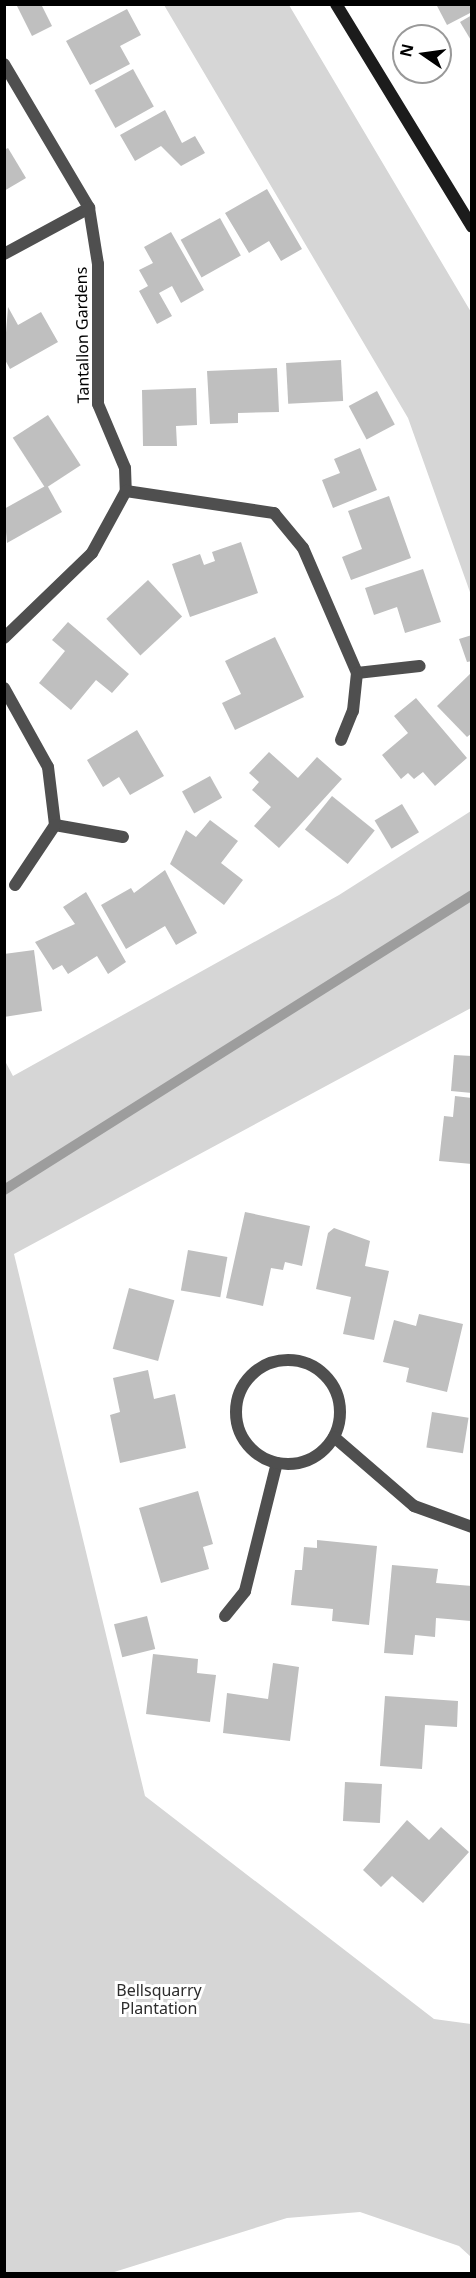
<!DOCTYPE html>
<html>
<head>
<meta charset="utf-8">
<style>
  body { margin:0 }
  #map { position:relative; width:476px; height:2278px; overflow:hidden; background:#fff; font-family:"Noto Sans",sans-serif }
  div>[style] { position:absolute }
  .green>* { inset:0; background:#d6d6d6 }
  .stream>* { height:10px; margin:-5px; padding:0 5px; transform-origin:5px; border-radius:5px; background:#9d9d9d }
  .building>* { inset:0; background:#bfbfbf; transform-origin:0 0 }
  .lane>* { height:12px; margin:-6px; padding:0 6px; transform-origin:6px; border-radius:6px; background:#4f4f4f }
  .street>* { height:12px; margin:-6px; padding:0 6px; transform-origin:6px; border-radius:6px; background:#4f4f4f }
  .street>.ring { margin:-6px; padding:0; box-sizing:content-box; background:none; border:12px solid #4f4f4f; border-radius:50% }
  .secondary>* { height:12px; margin:-6px; padding:0 6px; transform-origin:6px; border-radius:6px; background:#1c1c1c }
  span { translate:-50% -50%; white-space:nowrap; text-align:center; line-height:1.15; -webkit-text-stroke:6px #fff; paint-order:stroke }
  .street-label { font-size:16px; color:#000 }
  .park-label { font-size:16px; color:#2d2d2d }
  .frame { position:absolute; inset:0; border:6px solid #000; pointer-events:none }
  .north { position:absolute; left:392px; top:24px; width:60px; height:60px; box-sizing:border-box; background:#fff; border:2px solid #999; border-radius:50%; rotate:283deg; font-size:16px; font-weight:700; line-height:24px; text-align:center; color:#000 }
  .north::after { content:''; display:block; margin:auto; width:21px; height:27px; background:#000; clip-path:polygon(50% 0,100% 100%,50% 72%,0 100%) }
</style>
</head>
<body>
<div id="map">
  <div class="green">
    <i style="clip-path:polygon(164px 5px,289px 5px,471px 312px,471px 595px,408px 418px)"></i>
    <i style="clip-path:polygon(471px 811px,471px 1008px,14px 1254px,145px 1796px,434px 2019px,471px 2024px,471px 2257px,459px 2246px,360px 2212px,287px 2218px,111px 2273px,5px 2273px,5px 1061px,13px 1076px,339px 895px)"></i>
  </div>
  <div class="stream">
    <i style="left:4px;top:1190px;width:553px;rotate:-32.22deg"></i>
  </div>
  <div class="building">
    <i style="clip-path:polygon(16px 4px,41px 4px,52px 26px,32px 36px)"></i>
    <i style="clip-path:polygon(436px 4px,472px 4px,472px 12px,447px 25px)"></i>
    <i style="clip-path:polygon(127px 9px,141px 35px,120px 46px,130px 64px,90px 85px,66px 41px)"></i>
    <i style="clip-path:polygon(472px 15px,472px 42px,460px 22px)"></i>
    <i style="left:133px;top:69px;width:43px;height:44px;rotate:61deg"></i>
    <i style="clip-path:polygon(165px 110px,182px 143px,195px 136px,205px 153px,181px 166px,161px 146px,135px 161px,120px 135px)"></i>
    <i style="clip-path:polygon(8px 148px,26px 178px,4px 191px,4px 150px)"></i>
    <i style="clip-path:polygon(267px 189px,302px 249px,281px 261px,269px 241px,249px 253px,225px 213px)"></i>
    <i style="left:220px;top:218px;width:43px;height:45px;rotate:61deg"></i>
    <i style="clip-path:polygon(171px 232px,204px 290px,181px 303px,172px 286px,159px 293px,172px 316px,157px 324px,139px 291px,148px 286px,139px 270px,153px 263px,144px 247px)"></i>
    <i style="clip-path:polygon(8px 307px,18px 325px,41px 312px,58px 342px,10px 369px,4px 358px)"></i>
    <i style="left:341px;top:360px;width:41px;height:55px;rotate:87deg"></i>
    <i style="clip-path:polygon(277px 368px,279px 412px,238px 413px,238px 423px,210px 424px,207px 371px)"></i>
    <i style="clip-path:polygon(196px 388px,197px 425px,176px 426px,177px 446px,143px 446px,142px 390px)"></i>
    <i style="left:377px;top:391px;width:38px;height:32px;rotate:62deg"></i>
    <i style="left:48px;top:415px;width:60px;height:42px;rotate:57deg"></i>
    <i style="clip-path:polygon(360px 448px,377px 490px,333px 508px,322px 480px,340px 473px,334px 459px)"></i>
    <i style="clip-path:polygon(47px 485px,62px 512px,7px 543px,4px 509px)"></i>
    <i style="clip-path:polygon(389px 496px,411px 558px,351px 580px,342px 557px,362px 549px,348px 511px)"></i>
    <i style="clip-path:polygon(241px 542px,258px 593px,190px 617px,172px 564px,200px 554px,204px 565px,215px 561px,212px 552px)"></i>
    <i style="clip-path:polygon(423px 569px,441px 622px,405px 633px,397px 607px,374px 615px,365px 588px)"></i>
    <i style="left:148px;top:580px;width:50px;height:57px;rotate:47deg"></i>
    <i style="clip-path:polygon(68px 622px,129px 674px,112px 693px,96px 680px,71px 710px,39px 683px,65px 651px,52px 640px)"></i>
    <i style="clip-path:polygon(472px 635px,472px 661px,467px 662px,459px 639px)"></i>
    <i style="clip-path:polygon(275px 637px,304px 697px,235px 730px,222px 703px,241px 694px,225px 661px)"></i>
    <i style="clip-path:polygon(472px 672px,472px 733px,467px 737px,437px 706px)"></i>
    <i style="clip-path:polygon(416px 698px,467px 758px,435px 786px,423px 772px,414px 779px,408px 773px,401px 779px,382px 755px,408px 733px,394px 716px)"></i>
    <i style="clip-path:polygon(137px 730px,164px 776px,130px 795px,119px 777px,103px 787px,87px 760px)"></i>
    <i style="clip-path:polygon(269px 752px,298px 778px,317px 757px,342px 779px,279px 848px,254px 826px,271px 807px,252px 790px,259px 782px,249px 773px)"></i>
    <i style="left:210px;top:776px;width:25px;height:32px;rotate:61deg"></i>
    <i style="left:332px;top:796px;width:55px;height:43px;rotate:39deg"></i>
    <i style="left:402px;top:804px;width:33px;height:32px;rotate:59deg"></i>
    <i style="clip-path:polygon(210px 820px,238px 841px,221px 863px,243px 880px,224px 905px,170px 864px,186px 830px,196px 837px)"></i>
    <i style="clip-path:polygon(165px 870px,197px 933px,176px 945px,165px 926px,126px 949px,101px 905px,131px 888px,134px 893px)"></i>
    <i style="clip-path:polygon(86px 892px,126px 962px,108px 974px,97px 956px,68px 974px,62px 965px,53px 970px,35px 942px,75px 924px,63px 907px)"></i>
    <i style="clip-path:polygon(34px 950px,42px 1011px,4px 1017px,4px 954px)"></i>
    <i style="clip-path:polygon(454px 1055px,472px 1056px,472px 1093px,451px 1091px)"></i>
    <i style="clip-path:polygon(455px 1096px,472px 1098px,472px 1164px,439px 1161px,444px 1116px,453px 1117px)"></i>
    <i style="clip-path:polygon(245px 1212px,310px 1226px,302px 1266px,285px 1262px,283px 1270px,271px 1268px,263px 1306px,226px 1298px)"></i>
    <i style="clip-path:polygon(334px 1228px,370px 1241px,365px 1266px,389px 1271px,374px 1340px,343px 1334px,351px 1297px,316px 1289px,328px 1233px)"></i>
    <i style="left:188px;top:1250px;width:40px;height:41px;rotate:10deg"></i>
    <i style="left:129px;top:1288px;width:47px;height:63px;rotate:15deg"></i>
    <i style="clip-path:polygon(419px 1314px,463px 1324px,447px 1392px,406px 1382px,409px 1368px,383px 1362px,394px 1320px,416px 1326px)"></i>
    <i style="clip-path:polygon(148px 1370px,154px 1399px,175px 1394px,186px 1448px,120px 1463px,110px 1415px,120px 1412px,113px 1378px)"></i>
    <i style="left:432px;top:1412px;width:37px;height:36px;rotate:9deg"></i>
    <i style="clip-path:polygon(198px 1491px,213px 1544px,203px 1547px,209px 1569px,161px 1583px,139px 1508px)"></i>
    <i style="clip-path:polygon(317px 1540px,377px 1546px,369px 1625px,332px 1621px,333px 1609px,291px 1605px,295px 1570px,302px 1570px,304px 1547px,317px 1548px)"></i>
    <i style="clip-path:polygon(392px 1565px,438px 1569px,436px 1583px,472px 1586px,471px 1621px,436px 1618px,435px 1637px,415px 1635px,413px 1655px,384px 1653px)"></i>
    <i style="left:147px;top:1616px;width:34px;height:34px;rotate:76deg"></i>
    <i style="clip-path:polygon(153px 1654px,198px 1659px,197px 1673px,216px 1675px,210px 1722px,146px 1714px)"></i>
    <i style="clip-path:polygon(273px 1663px,299px 1667px,290px 1741px,223px 1733px,227px 1693px,268px 1699px)"></i>
    <i style="clip-path:polygon(385px 1696px,458px 1701px,457px 1727px,425px 1725px,422px 1769px,380px 1766px)"></i>
    <i style="left:345px;top:1782px;width:37px;height:39px;rotate:3deg"></i>
    <i style="clip-path:polygon(407px 1820px,429px 1840px,441px 1827px,469px 1852px,423px 1903px,392px 1876px,381px 1887px,363px 1870px)"></i>
  </div>
  <div class="lane">
    <i style="left:225px;top:1616px;width:32px;rotate:-51deg"></i>
    <i style="left:245px;top:1591px;width:132px;rotate:-76deg"></i>
  </div>
  <div class="street">
    <i style="left:4px;top:64px;width:167px;rotate:59.4deg"></i>
    <i style="left:89px;top:208px;width:57px;rotate:80.9deg"></i>
    <i style="left:98px;top:264px;width:140px;rotate:90deg"></i>
    <i style="left:98px;top:404px;width:69px;rotate:67.1deg"></i>
    <i style="left:125px;top:468px;width:23px;rotate:88deg"></i>
    <i style="left:126px;top:491px;width:150px;rotate:8.5deg"></i>
    <i style="left:274px;top:513px;width:45px;rotate:50.4deg"></i>
    <i style="left:303px;top:548px;width:136px;rotate:66.6deg"></i>
    <i style="left:357px;top:673px;width:63px;rotate:-6.3deg"></i>
    <i style="left:4px;top:254px;width:97px;rotate:-28.4deg"></i>
    <i style="left:4px;top:638px;width:122px;rotate:-44deg"></i>
    <i style="left:92px;top:553px;width:71px;rotate:-61.3deg"></i>
    <i style="left:4px;top:688px;width:90px;rotate:60.9deg"></i>
    <i style="left:48px;top:767px;width:58px;rotate:83.1deg"></i>
    <i style="left:55px;top:825px;width:69px;rotate:10deg"></i>
    <i style="left:341px;top:740px;width:31px;rotate:-68deg"></i>
    <i style="left:353px;top:711px;width:38px;rotate:-84deg"></i>
    <i style="left:15px;top:885px;width:72px;rotate:-56.3deg"></i>
    <i class="ring" style="left:236px;top:1360px;width:92px;height:92px"></i>
    <i style="left:334px;top:1437px;width:106px;rotate:40.8deg"></i>
    <i style="left:414px;top:1506px;width:62px;rotate:19.9deg"></i>
  </div>
  <div class="secondary">
    <i style="left:336px;top:4px;width:261px;rotate:58.6deg"></i>
  </div>
  <div class="street-label">
    <span style="left:82px;top:335px;rotate:-91deg">Tantallon Gardens</span>
  </div>
  <div class="park-label">
    <span style="left:159px;top:1999px">Bellsquarry<br>Plantation</span>
  </div>
  <div class="frame"></div>
  <div class="north">N</div>
</div>
</body>
</html>
